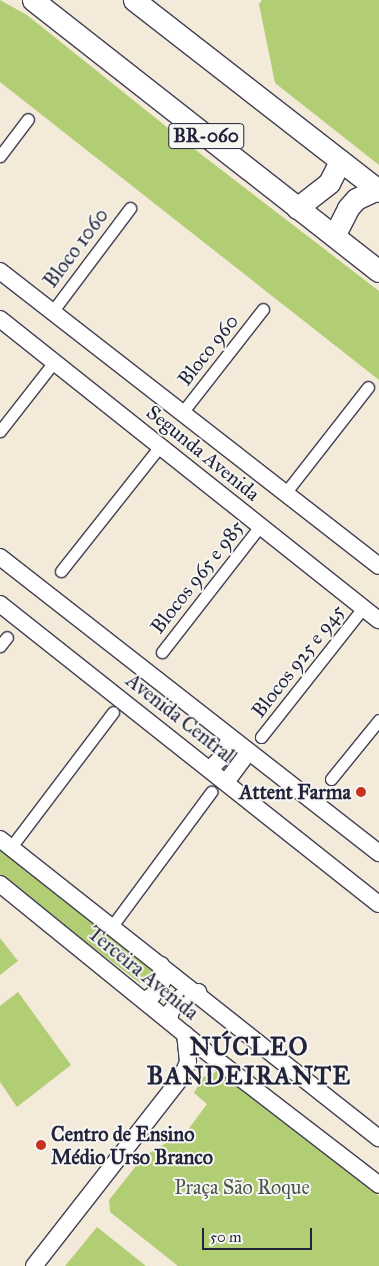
<!DOCTYPE html>
<html>
<head>
<meta charset="utf-8">
<style>
  body { margin:0 }
  #map { position:relative; width:379px; height:1266px; overflow:hidden; background:#f4eada; font-family:"IM FELL Great Primer",serif }
  div>[style] { position:absolute }
  .green>* { inset:0; background:#b1ce75 }
  .roads { filter:drop-shadow(1px 0 #424053) drop-shadow(-1px 0 #424053) drop-shadow(0 1px #424053) drop-shadow(0 -1px #424053) }
  .street>* { height:11px; margin:-5.5px; padding:0 5.5px; transform-origin:5.5px; border-radius:5.5px; background:#fff }
  .secondary>* { height:16px; margin:-8px; padding:0 8px; transform-origin:8px; border-radius:8px; background:#fff }
  .highway>* { height:21px; margin:-10.5px; padding:0 10.5px; transform-origin:10.5px; border-radius:10.5px; background:#fff }
  .dots>* { width:14px; height:14px; translate:-50% -50%; box-sizing:border-box; border:2px solid #f6f6f2; border-radius:50% }
  span { translate:-50% -50%; white-space:nowrap; text-align:center; line-height:1.15; -webkit-text-stroke:4px #f6f6f2; paint-order:stroke }
  .shield-label span { padding:1px 4px; background:#f6f6f2; border:1px solid; border-radius:4px; -webkit-text-stroke-width:0 }
  .shield-label { font-size:19px; color:#22223b; font-weight:700 }
  .street-label { font-size:20px; color:#22223b }
  .poi-label { font-size:20px; color:#22223b; font-weight:700 }
  .right { translate:-100% -50%; text-align:right }
  .left { translate:0 -50%; text-align:left }
  .park-label { font-size:20px; color:#4d564c }
  .district-label { font-size:25px; color:#22223b; font-weight:700; letter-spacing:1px }
  .scale { position:absolute; left:202px; top:1228px; width:110px; height:22px; box-sizing:border-box; border:2px solid #22223b; border-top:0; padding-left:6px; font-size:15px; line-height:18px; white-space:nowrap; color:#22223b; -webkit-text-stroke:4px #f6f6f2; paint-order:stroke }
</style>
</head>
<body>
<div id="map">
  <div class="green">
    <i style="clip-path:polygon(0 0,27px 15px,193px 148px,379px 291px,379px 380px,0 82px)"></i>
    <i style="clip-path:polygon(262px 0,379px 0,379px 165px,275px 83px,259px 4px)"></i>
    <i style="clip-path:polygon(0 845px,157px 967px,140px 983px,0 877px)"></i>
    <i style="clip-path:polygon(0 938px,18px 961px,0 975px)"></i>
    <i style="clip-path:polygon(18px 992px,71px 1065px,17px 1107px,0 1082px,0 1006px)"></i>
    <i style="clip-path:polygon(221px 1070px,379px 1196px,379px 1266px,178px 1266px,110px 1212px,109px 1200px,144px 1156px,187px 1131px,207px 1104px,194px 1093px,203px 1077px)"></i>
    <i style="clip-path:polygon(97px 1227px,146px 1266px,65px 1266px)"></i>
  </div>
  <div class="roads">
    <div class="street">
      <i style="left:0;top:156px;width:46px;rotate:-52.9deg"></i>
      <i style="left:52px;top:312px;width:130px;rotate:-53.1deg"></i>
      <i style="left:181px;top:414px;width:133px;rotate:-52deg"></i>
      <i style="left:0;top:431px;width:88px;rotate:-52deg"></i>
      <i style="left:286px;top:492px;width:133px;rotate:-52deg"></i>
      <i style="left:61px;top:571px;width:159px;rotate:-51.6deg"></i>
      <i style="left:0;top:646px;width:11px;rotate:-52deg"></i>
      <i style="left:162px;top:652px;width:160px;rotate:-52.1deg"></i>
      <i style="left:261px;top:737px;width:164px;rotate:-51.7deg"></i>
      <i style="left:331px;top:779px;width:76px;rotate:-50.9deg"></i>
      <i style="left:11px;top:847px;width:169px;rotate:-52.9deg"></i>
      <i style="left:112px;top:926px;width:167px;rotate:-53.5deg"></i>
    </div>
    <div class="secondary">
      <i style="left:0;top:271px;width:480px;rotate:37.9deg"></i>
      <i style="left:0;top:319px;width:484px;rotate:38.5deg"></i>
      <i style="left:0;top:557px;width:481px;rotate:38deg"></i>
      <i style="left:0;top:604px;width:483px;rotate:38.4deg"></i>
      <i style="left:210px;top:769px;width:16px;rotate:-45deg"></i>
      <i style="left:221px;top:758px;width:22px;rotate:-66deg"></i>
      <i style="left:226px;top:782px;width:36px;rotate:-53deg"></i>
      <i style="left:0;top:839px;width:483px;rotate:38.3deg"></i>
      <i style="left:0;top:884px;width:263px;rotate:39.1deg"></i>
      <i style="left:204px;top:1050px;width:221px;rotate:37.6deg"></i>
      <i style="left:145px;top:1000px;width:9px;rotate:-32deg"></i>
      <i style="left:153px;top:995px;width:16px;rotate:-55deg"></i>
      <i style="left:162px;top:982px;width:17px;rotate:-93deg"></i>
      <i style="left:169px;top:1020px;width:9px;rotate:-77deg"></i>
      <i style="left:171px;top:1011px;width:17px;rotate:-54deg"></i>
      <i style="left:181px;top:997px;width:18px;rotate:-16deg"></i>
      <i style="left:34px;top:1266px;width:239px;rotate:-52deg"></i>
      <i style="left:181px;top:1078px;width:17px;rotate:-66deg"></i>
      <i style="left:188px;top:1062px;width:28px;rotate:-96deg"></i>
    </div>
    <div class="highway">
      <i style="left:33px;top:0;width:439px;rotate:38.1deg"></i>
      <i style="left:134px;top:0;width:311px;rotate:37.9deg"></i>
      <i style="left:297px;top:208px;width:41px;rotate:-38deg"></i>
      <i style="left:329px;top:183px;width:25px;rotate:-63deg"></i>
      <i style="left:334px;top:236px;width:31px;rotate:-63deg"></i>
      <i style="left:348px;top:208px;width:12px;rotate:-48deg"></i>
      <i style="left:356px;top:199px;width:23px;rotate:-25deg"></i>
    </div>
  </div>
  <div class="dots">
    <i style="left:361px;top:792px;background:#c8321e"></i>
    <i style="left:41px;top:1145px;background:#c8321e"></i>
  </div>
  <div class="shield-label">
    <span style="left:206px;top:136px">BR-060</span>
  </div>
  <div class="street-label">
    <span style="left:76px;top:248px;rotate:-53deg">Bloco 1060</span>
    <span style="left:208px;top:350px;rotate:-52deg">Bloco 960</span>
    <span style="left:203px;top:453px;rotate:39deg">Segunda Avenida</span>
    <span style="left:197px;top:577px;rotate:-52deg">Blocos 965 e 985</span>
    <span style="left:298px;top:661px;rotate:-52deg">Blocos 925 e 945</span>
    <span style="left:180px;top:718px;rotate:38deg">Avenida Central</span>
    <span style="left:143px;top:973px;rotate:39deg">Terceira Avenida</span>
  </div>
  <div class="poi-label">
    <span class="right" style="left:351px;top:792px">Attent Farma</span>
    <span class="left" style="left:51px;top:1146px">Centro de Ensino<br>Médio Urso Branco</span>
  </div>
  <div class="park-label">
    <span style="left:242px;top:1187px">Praça São Roque</span>
  </div>
  <div class="district-label">
    <span style="left:249px;top:1062px">NÚCLEO<br>BANDEIRANTE</span>
  </div>
  <div class="scale">50 m</div>
</div>
</body>
</html>
